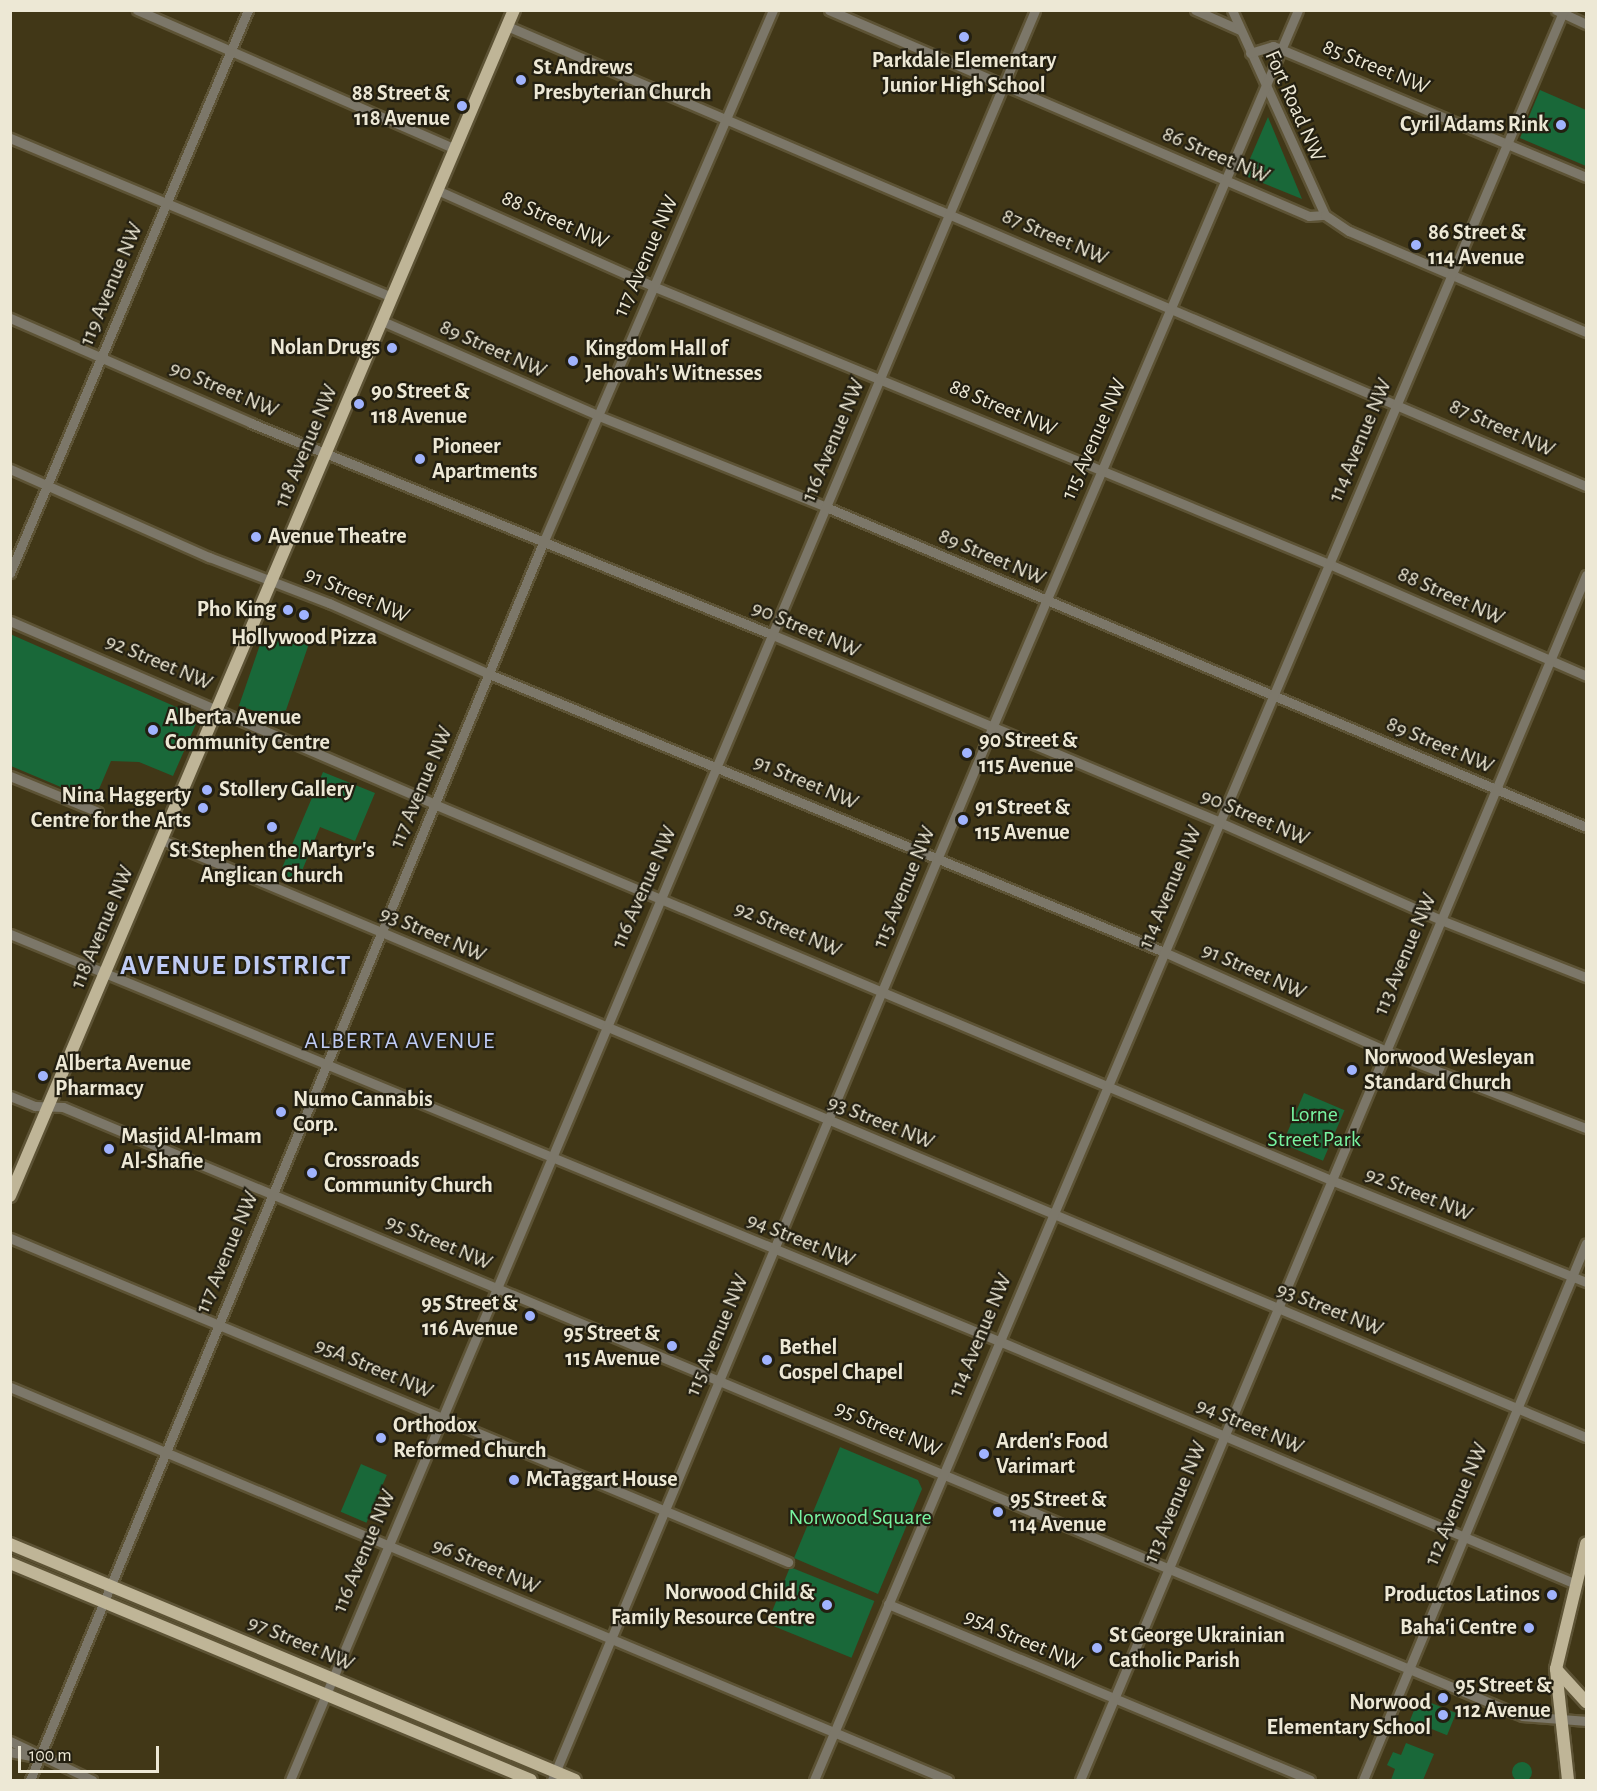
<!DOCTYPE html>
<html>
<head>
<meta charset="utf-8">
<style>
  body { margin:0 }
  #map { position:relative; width:1597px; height:1791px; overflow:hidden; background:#413717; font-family:"Alegreya Sans",sans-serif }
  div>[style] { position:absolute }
  .green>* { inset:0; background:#196839; transform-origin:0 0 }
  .round { border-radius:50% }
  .roads { filter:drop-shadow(2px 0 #5d5335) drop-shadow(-2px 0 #5d5335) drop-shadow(0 2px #5d5335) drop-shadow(0 -2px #5d5335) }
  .minor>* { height:9px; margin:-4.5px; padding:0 4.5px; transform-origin:4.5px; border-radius:4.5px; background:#7c7769 }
  .major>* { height:12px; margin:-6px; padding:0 6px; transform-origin:6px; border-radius:6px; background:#bfb597 }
  .dots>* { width:16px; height:16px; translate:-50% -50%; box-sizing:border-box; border:3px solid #231f11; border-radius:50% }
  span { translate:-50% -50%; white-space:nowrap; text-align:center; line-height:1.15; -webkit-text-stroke:4.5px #231f11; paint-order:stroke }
  .poi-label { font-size:22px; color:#ede8d5; font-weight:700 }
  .left { translate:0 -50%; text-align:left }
  .right { translate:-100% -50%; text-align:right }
  .street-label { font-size:22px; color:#ede8d5 }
  .park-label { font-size:22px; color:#78f4a1 }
  .neighbourhood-label { font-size:24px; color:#bfcbf4; letter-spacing:1.5px }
  .district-label { font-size:28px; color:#bfcbf4; font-weight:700; letter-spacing:1.5px }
  .frame { position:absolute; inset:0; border:12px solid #ede8d5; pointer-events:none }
  .scale { position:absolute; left:18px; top:1746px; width:141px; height:27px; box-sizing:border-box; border:3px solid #ede8d5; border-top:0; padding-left:8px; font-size:18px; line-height:21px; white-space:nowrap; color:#ede8d5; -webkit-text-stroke:4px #231f11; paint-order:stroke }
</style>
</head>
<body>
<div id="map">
  <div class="green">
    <i style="clip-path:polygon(1540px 90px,1586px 110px,1586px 166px,1520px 138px)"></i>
    <i style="clip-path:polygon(1268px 117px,1302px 199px,1243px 175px)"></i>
    <i style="left:265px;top:630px;width:46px;height:80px;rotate:19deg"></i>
    <i style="clip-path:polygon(10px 634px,199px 717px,173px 776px,139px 762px,111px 761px,94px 801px,11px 766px)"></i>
    <i style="clip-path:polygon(323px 772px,375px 793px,355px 841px,320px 827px,297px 883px,279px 875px)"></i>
    <i style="left:1304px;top:1093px;width:44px;height:55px;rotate:23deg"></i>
    <i style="clip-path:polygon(840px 1447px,918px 1480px,922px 1489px,878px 1594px,794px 1558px)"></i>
    <i style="left:361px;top:1464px;width:28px;height:52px;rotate:23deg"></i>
    <i style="left:790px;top:1567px;width:91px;height:61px;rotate:22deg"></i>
    <i style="left:1419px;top:1698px;width:40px;height:24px;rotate:22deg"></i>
    <i style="clip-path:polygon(1406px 1743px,1434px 1754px,1423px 1780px,1391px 1780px,1395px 1769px,1387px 1765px,1393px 1752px,1401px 1755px)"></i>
    <i class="round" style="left:1512px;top:1762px;width:20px;height:20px"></i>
  </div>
  <div class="roads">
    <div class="minor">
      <i style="left:137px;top:10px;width:347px;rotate:23.6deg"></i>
      <i style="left:829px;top:10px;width:522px;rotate:23.23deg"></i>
      <i style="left:1309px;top:216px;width:16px;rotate:-4deg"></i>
      <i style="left:1195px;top:10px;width:49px;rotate:24deg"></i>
      <i style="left:1232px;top:10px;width:225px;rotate:65.6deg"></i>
      <i style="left:1325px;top:215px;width:29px;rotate:34deg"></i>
      <i style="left:1349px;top:231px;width:258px;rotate:23.1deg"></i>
      <i style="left:1556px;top:10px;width:33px;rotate:25deg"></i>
      <i style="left:507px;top:26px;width:1173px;rotate:23.09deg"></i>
      <i style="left:1250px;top:53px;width:24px;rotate:-17deg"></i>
      <i style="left:1273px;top:46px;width:339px;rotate:22.7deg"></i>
      <i style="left:10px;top:138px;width:414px;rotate:22.6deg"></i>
      <i style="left:437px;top:190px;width:239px;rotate:24deg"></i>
      <i style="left:655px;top:287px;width:729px;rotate:22.34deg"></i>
      <i style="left:1329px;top:564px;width:280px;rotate:23.5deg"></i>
      <i style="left:10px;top:318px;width:263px;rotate:23.5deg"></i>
      <i style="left:251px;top:423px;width:563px;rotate:22.1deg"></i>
      <i style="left:773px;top:635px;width:484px;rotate:22.7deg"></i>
      <i style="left:1219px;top:822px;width:243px;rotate:23.8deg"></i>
      <i style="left:1441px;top:920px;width:156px;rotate:21.5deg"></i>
      <i style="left:382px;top:321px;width:237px;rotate:23.6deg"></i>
      <i style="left:599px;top:416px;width:245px;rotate:21.8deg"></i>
      <i style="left:826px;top:507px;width:825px;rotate:22.83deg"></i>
      <i style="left:10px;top:469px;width:218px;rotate:23.9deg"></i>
      <i style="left:209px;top:557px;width:129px;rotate:21deg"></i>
      <i style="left:329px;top:603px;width:175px;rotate:23.9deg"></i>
      <i style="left:489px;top:674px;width:730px;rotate:22.38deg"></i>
      <i style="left:1164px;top:952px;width:243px;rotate:24deg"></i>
      <i style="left:1386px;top:1051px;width:214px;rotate:21.1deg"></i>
      <i style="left:10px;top:573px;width:611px;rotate:-67.08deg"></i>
      <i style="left:10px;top:621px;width:462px;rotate:23.3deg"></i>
      <i style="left:434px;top:804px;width:973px;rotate:22.74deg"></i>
      <i style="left:1331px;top:1180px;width:275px;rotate:21.8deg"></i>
      <i style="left:10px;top:776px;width:95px;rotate:22.2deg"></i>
      <i style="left:162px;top:840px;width:1544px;rotate:22.75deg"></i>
      <i style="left:10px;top:934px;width:1069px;rotate:22.37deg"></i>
      <i style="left:999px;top:1341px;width:626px;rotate:22.84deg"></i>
      <i style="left:10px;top:1096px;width:27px;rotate:22deg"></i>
      <i style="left:35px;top:1106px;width:28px;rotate:2deg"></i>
      <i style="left:63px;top:1107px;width:1565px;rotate:22.66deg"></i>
      <i style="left:1507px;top:1710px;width:17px;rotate:21deg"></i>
      <i style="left:1523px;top:1716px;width:63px;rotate:4.5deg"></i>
      <i style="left:10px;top:1238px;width:843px;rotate:22.61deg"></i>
      <i style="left:10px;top:1387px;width:1017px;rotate:22.73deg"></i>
      <i style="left:888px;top:1604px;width:457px;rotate:22.6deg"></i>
      <i style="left:10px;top:1741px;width:91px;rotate:25.4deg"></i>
      <i style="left:10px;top:1752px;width:31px;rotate:11deg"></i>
      <i style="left:30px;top:1780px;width:1339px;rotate:-67.48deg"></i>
      <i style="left:543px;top:543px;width:581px;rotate:-66.66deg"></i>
      <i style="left:290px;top:1780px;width:1920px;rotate:-67.17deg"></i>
      <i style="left:552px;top:1780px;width:1140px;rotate:-67.3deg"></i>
      <i style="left:992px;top:728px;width:780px;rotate:-66.92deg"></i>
      <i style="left:814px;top:1780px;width:1922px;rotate:-67.04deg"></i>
      <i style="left:1080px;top:1780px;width:1307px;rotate:-67.22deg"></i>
      <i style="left:1363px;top:1780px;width:581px;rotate:-67.45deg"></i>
    </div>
    <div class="major">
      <i style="left:10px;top:1196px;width:1289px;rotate:-66.98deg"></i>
      <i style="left:10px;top:1544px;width:612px;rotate:22.67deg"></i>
      <i style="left:10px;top:1563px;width:564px;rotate:22.61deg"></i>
      <i style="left:1556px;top:1669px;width:45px;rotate:47.7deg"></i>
      <i style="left:1568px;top:1780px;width:112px;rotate:-96.2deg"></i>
      <i style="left:1556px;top:1669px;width:129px;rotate:-76.5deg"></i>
    </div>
  </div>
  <div class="dots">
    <i style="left:964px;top:37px;background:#a0b3fd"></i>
    <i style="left:521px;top:80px;background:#a0b3fd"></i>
    <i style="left:462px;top:106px;background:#a0b3fd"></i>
    <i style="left:1561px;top:125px;background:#a0b3fd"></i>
    <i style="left:1416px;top:245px;background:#a0b3fd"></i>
    <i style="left:392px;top:348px;background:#a0b3fd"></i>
    <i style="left:573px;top:361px;background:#a0b3fd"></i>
    <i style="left:359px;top:404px;background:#a0b3fd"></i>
    <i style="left:420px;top:459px;background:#a0b3fd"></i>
    <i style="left:256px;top:537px;background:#a0b3fd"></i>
    <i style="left:288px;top:610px;background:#a0b3fd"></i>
    <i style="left:304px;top:615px;background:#a0b3fd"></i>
    <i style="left:153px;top:730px;background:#a0b3fd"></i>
    <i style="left:967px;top:753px;background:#a0b3fd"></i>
    <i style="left:207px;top:790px;background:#a0b3fd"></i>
    <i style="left:203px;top:808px;background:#a0b3fd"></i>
    <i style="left:963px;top:820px;background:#a0b3fd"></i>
    <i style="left:272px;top:827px;background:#a0b3fd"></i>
    <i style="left:1352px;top:1070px;background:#a0b3fd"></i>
    <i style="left:43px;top:1076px;background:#a0b3fd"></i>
    <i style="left:281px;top:1112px;background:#a0b3fd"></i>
    <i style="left:109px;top:1149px;background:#a0b3fd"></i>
    <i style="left:312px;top:1173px;background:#a0b3fd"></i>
    <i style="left:530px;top:1316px;background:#a0b3fd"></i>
    <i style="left:672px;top:1346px;background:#a0b3fd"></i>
    <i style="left:767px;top:1360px;background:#a0b3fd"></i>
    <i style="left:381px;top:1438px;background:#a0b3fd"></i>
    <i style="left:984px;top:1454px;background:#a0b3fd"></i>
    <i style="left:514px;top:1480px;background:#a0b3fd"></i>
    <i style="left:998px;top:1512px;background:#a0b3fd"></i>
    <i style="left:1552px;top:1595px;background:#a0b3fd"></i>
    <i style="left:827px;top:1605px;background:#a0b3fd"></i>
    <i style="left:1529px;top:1628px;background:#a0b3fd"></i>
    <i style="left:1097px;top:1648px;background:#a0b3fd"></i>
    <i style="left:1443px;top:1698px;background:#a0b3fd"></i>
    <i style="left:1443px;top:1715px;background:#a0b3fd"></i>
  </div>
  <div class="poi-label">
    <span style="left:964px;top:73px">Parkdale Elementary<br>Junior High School</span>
    <span class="left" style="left:533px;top:80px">St Andrews<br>Presbyterian Church</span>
    <span class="right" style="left:450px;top:106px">88 Street &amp;<br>118 Avenue</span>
    <span class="right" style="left:1549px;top:125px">Cyril Adams Rink</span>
    <span class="left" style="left:1428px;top:245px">86 Street &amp;<br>114 Avenue</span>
    <span class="right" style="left:380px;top:348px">Nolan Drugs</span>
    <span class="left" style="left:585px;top:361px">Kingdom Hall of<br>Jehovah's Witnesses</span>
    <span class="left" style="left:371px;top:404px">90 Street &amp;<br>118 Avenue</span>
    <span class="left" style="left:432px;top:459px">Pioneer<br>Apartments</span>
    <span class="left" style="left:268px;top:537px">Avenue Theatre</span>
    <span class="right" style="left:276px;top:610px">Pho King</span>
    <span style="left:304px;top:638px">Hollywood Pizza</span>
    <span class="left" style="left:165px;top:730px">Alberta Avenue<br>Community Centre</span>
    <span class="left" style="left:979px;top:753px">90 Street &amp;<br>115 Avenue</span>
    <span class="left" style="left:219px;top:790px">Stollery Gallery</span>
    <span class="right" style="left:191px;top:808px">Nina Haggerty<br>Centre for the Arts</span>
    <span class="left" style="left:975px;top:820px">91 Street &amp;<br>115 Avenue</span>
    <span style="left:272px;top:863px">St Stephen the Martyr's<br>Anglican Church</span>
    <span class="left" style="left:1364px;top:1070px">Norwood Wesleyan<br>Standard Church</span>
    <span class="left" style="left:55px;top:1076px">Alberta Avenue<br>Pharmacy</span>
    <span class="left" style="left:293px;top:1112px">Numo Cannabis<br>Corp.</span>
    <span class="left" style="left:121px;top:1149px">Masjid Al-Imam<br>Al-Shafie</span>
    <span class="left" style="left:324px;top:1173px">Crossroads<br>Community Church</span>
    <span class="right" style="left:518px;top:1316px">95 Street &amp;<br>116 Avenue</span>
    <span class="right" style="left:660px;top:1346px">95 Street &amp;<br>115 Avenue</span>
    <span class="left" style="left:779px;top:1360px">Bethel<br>Gospel Chapel</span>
    <span class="left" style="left:393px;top:1438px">Orthodox<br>Reformed Church</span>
    <span class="left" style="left:996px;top:1454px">Arden's Food<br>Varimart</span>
    <span class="left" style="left:526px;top:1480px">McTaggart House</span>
    <span class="left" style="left:1010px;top:1512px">95 Street &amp;<br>114 Avenue</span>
    <span class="right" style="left:815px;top:1605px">Norwood Child &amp;<br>Family Resource Centre</span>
    <span class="right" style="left:1540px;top:1595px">Productos Latinos</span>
    <span class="right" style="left:1517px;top:1628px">Baha'i Centre</span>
    <span class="left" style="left:1109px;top:1648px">St George Ukrainian<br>Catholic Parish</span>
    <span class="left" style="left:1455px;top:1698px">95 Street &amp;<br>112 Avenue</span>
    <span class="right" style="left:1431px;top:1715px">Norwood<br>Elementary School</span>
  </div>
  <div class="street-label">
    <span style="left:1376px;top:67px;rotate:22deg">85 Street NW</span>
    <span style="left:1295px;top:106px;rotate:66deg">Fort Road NW</span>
    <span style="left:1216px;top:155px;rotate:23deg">86 Street NW</span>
    <span style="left:555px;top:220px;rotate:24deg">88 Street NW</span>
    <span style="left:1055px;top:237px;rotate:23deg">87 Street NW</span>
    <span style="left:646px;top:256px;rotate:-66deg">117 Avenue NW</span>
    <span style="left:111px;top:284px;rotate:-67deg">119 Avenue NW</span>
    <span style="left:493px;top:349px;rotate:24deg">89 Street NW</span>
    <span style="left:224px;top:389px;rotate:23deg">90 Street NW</span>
    <span style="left:1003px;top:408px;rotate:23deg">88 Street NW</span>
    <span style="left:1502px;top:428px;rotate:24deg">87 Street NW</span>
    <span style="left:1094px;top:439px;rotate:-66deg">115 Avenue NW</span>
    <span style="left:833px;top:440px;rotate:-67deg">116 Avenue NW</span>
    <span style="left:1360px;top:440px;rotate:-67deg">114 Avenue NW</span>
    <span style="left:306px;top:446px;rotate:-67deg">118 Avenue NW</span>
    <span style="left:992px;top:557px;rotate:23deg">89 Street NW</span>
    <span style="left:357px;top:595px;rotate:23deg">91 Street NW</span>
    <span style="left:1451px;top:596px;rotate:24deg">88 Street NW</span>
    <span style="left:806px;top:629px;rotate:23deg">90 Street NW</span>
    <span style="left:159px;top:662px;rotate:23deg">92 Street NW</span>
    <span style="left:1440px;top:745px;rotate:23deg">89 Street NW</span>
    <span style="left:806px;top:782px;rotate:23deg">91 Street NW</span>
    <span style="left:421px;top:787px;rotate:-67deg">117 Avenue NW</span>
    <span style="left:1255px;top:817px;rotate:23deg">90 Street NW</span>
    <span style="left:644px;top:887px;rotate:-66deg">116 Avenue NW</span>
    <span style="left:904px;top:887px;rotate:-67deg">115 Avenue NW</span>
    <span style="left:1170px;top:887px;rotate:-67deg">114 Avenue NW</span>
    <span style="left:102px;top:927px;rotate:-67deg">118 Avenue NW</span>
    <span style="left:788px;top:929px;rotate:23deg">92 Street NW</span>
    <span style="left:433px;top:934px;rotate:23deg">93 Street NW</span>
    <span style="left:1405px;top:954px;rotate:-67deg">113 Avenue NW</span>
    <span style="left:1254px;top:971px;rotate:24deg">91 Street NW</span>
    <span style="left:881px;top:1122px;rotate:22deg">93 Street NW</span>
    <span style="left:1419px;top:1194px;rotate:22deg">92 Street NW</span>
    <span style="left:801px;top:1240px;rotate:22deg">94 Street NW</span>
    <span style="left:439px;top:1242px;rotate:23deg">95 Street NW</span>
    <span style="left:227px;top:1252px;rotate:-67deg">117 Avenue NW</span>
    <span style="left:1330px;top:1309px;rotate:22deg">93 Street NW</span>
    <span style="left:717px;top:1335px;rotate:-67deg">115 Avenue NW</span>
    <span style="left:980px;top:1335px;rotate:-67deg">114 Avenue NW</span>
    <span style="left:374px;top:1368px;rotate:23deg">95A Street NW</span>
    <span style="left:1250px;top:1426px;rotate:23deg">94 Street NW</span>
    <span style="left:888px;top:1429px;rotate:23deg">95 Street NW</span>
    <span style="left:1175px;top:1502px;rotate:-67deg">113 Avenue NW</span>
    <span style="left:1456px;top:1504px;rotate:-67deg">112 Avenue NW</span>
    <span style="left:364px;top:1551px;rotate:-67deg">116 Avenue NW</span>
    <span style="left:486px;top:1566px;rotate:23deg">96 Street NW</span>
    <span style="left:1023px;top:1640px;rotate:23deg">95A Street NW</span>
    <span style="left:301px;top:1643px;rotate:23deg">97 Street NW</span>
  </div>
  <div class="park-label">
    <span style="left:1314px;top:1127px">Lorne<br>Street Park</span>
    <span style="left:860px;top:1518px">Norwood Square</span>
  </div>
  <div class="neighbourhood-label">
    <span style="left:400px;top:1042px">ALBERTA AVENUE</span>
  </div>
  <div class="district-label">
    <span style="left:236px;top:966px">AVENUE DISTRICT</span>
  </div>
  <div class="frame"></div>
  <div class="scale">100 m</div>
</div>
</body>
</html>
